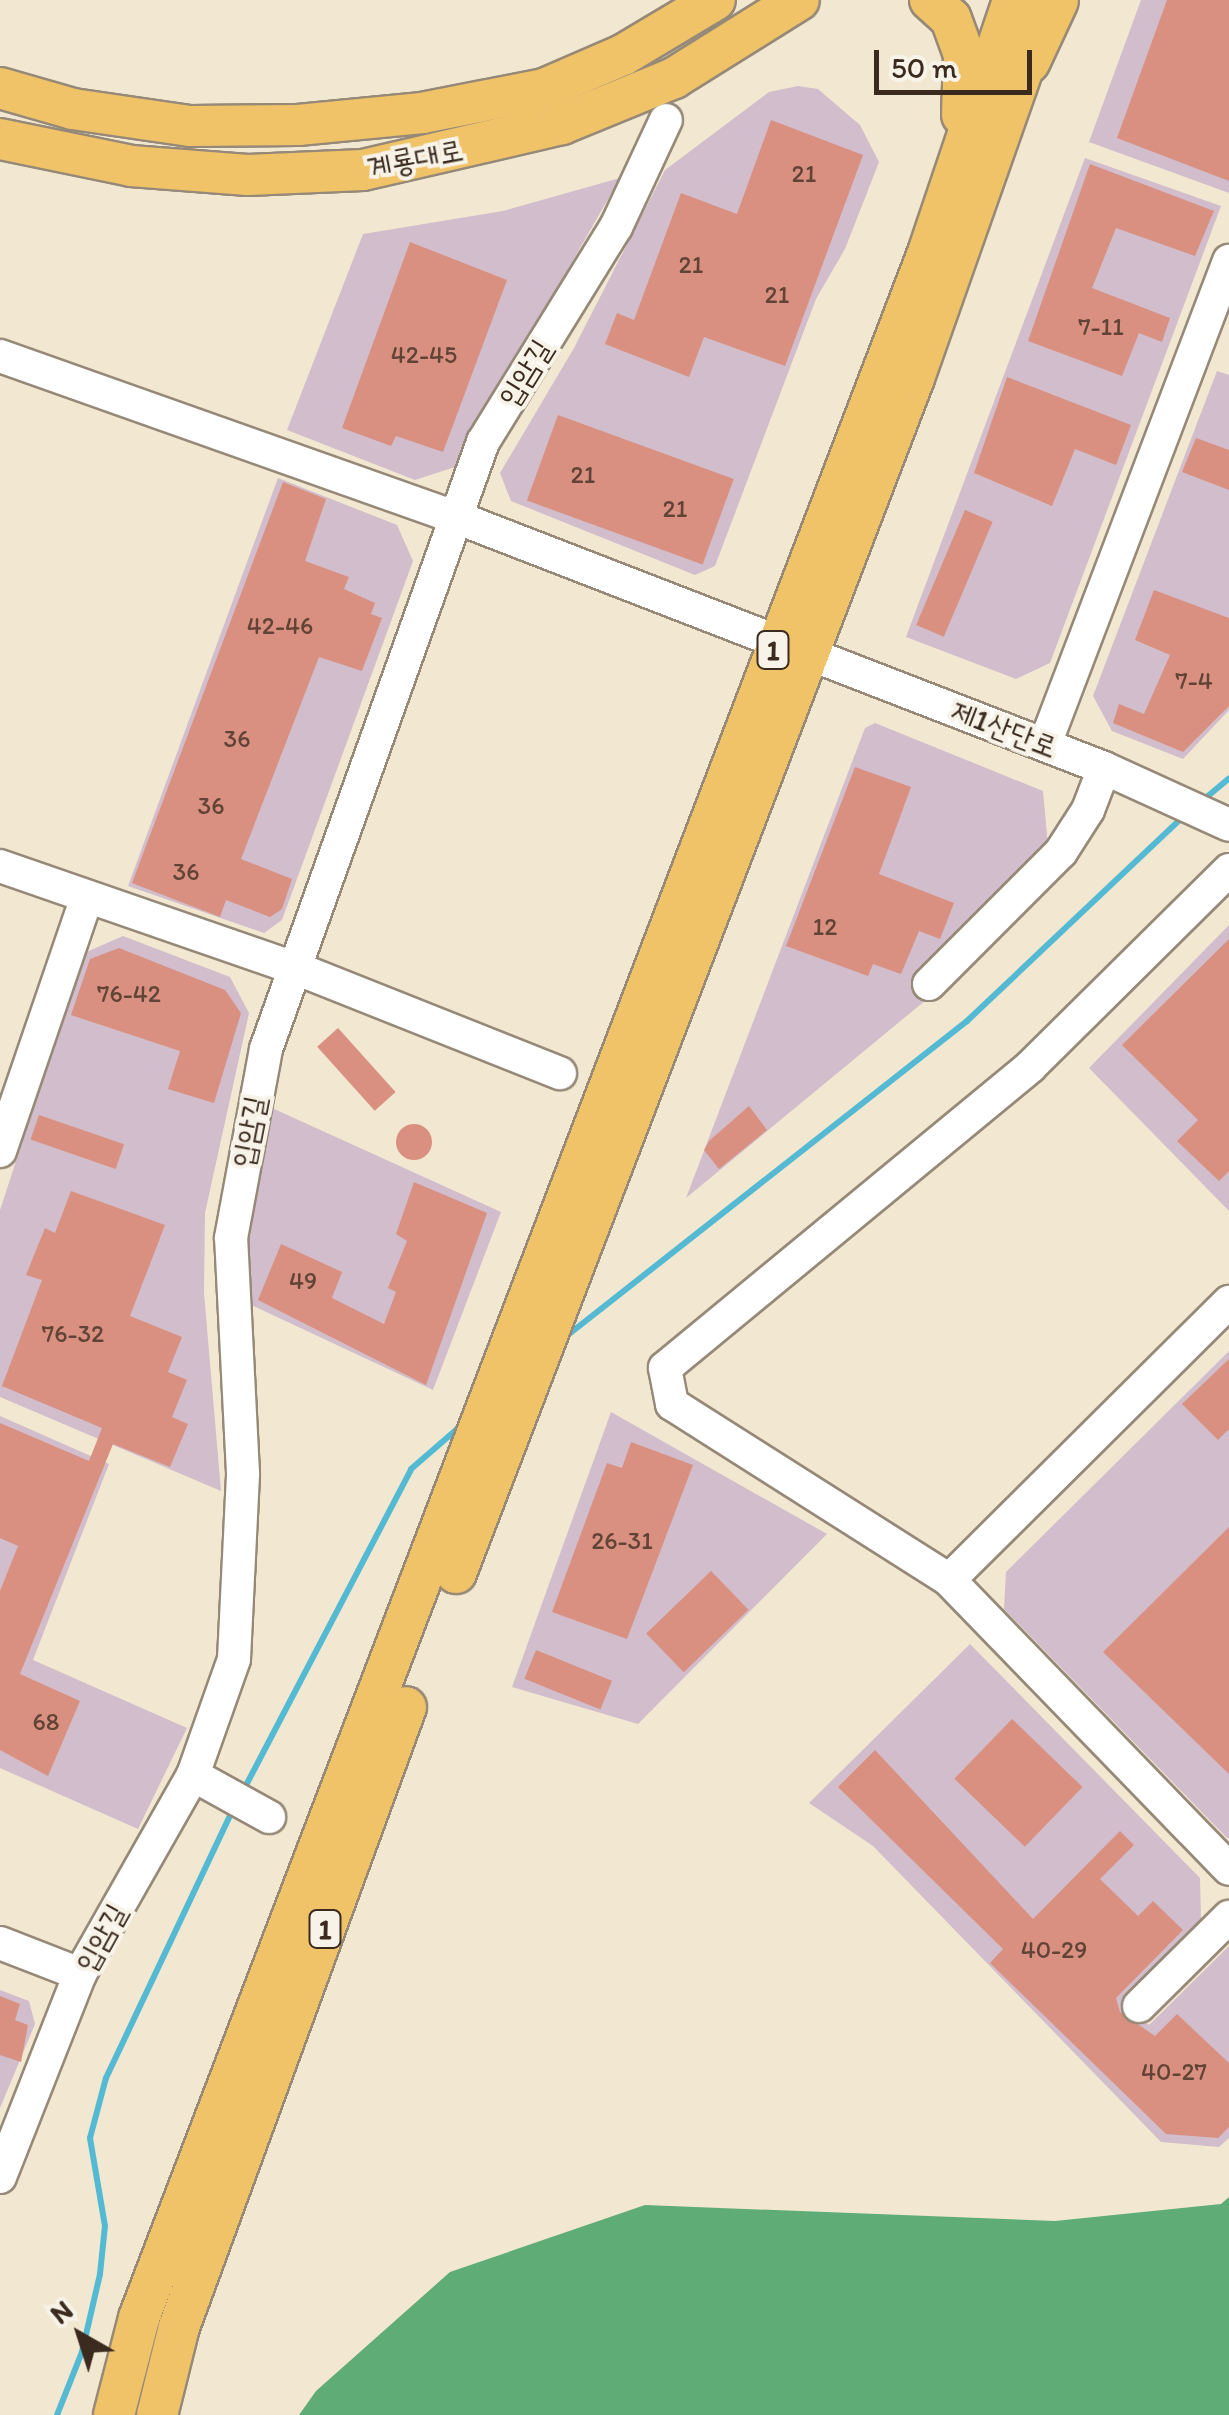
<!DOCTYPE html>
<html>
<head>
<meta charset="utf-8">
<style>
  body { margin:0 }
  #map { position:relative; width:1229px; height:2415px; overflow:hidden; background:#f2e8d2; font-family:Itim,"Poor Story",sans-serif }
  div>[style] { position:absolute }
  .industrial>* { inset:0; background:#d1bdcb }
  .forest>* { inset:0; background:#60ac76 }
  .stream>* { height:6px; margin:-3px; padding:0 3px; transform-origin:3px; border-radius:3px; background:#54bad3 }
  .building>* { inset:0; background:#d99080; transform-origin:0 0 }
  .round { border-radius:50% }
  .roads { filter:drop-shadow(2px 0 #968978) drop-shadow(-2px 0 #968978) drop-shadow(0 2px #968978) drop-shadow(0 -2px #968978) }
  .minor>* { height:32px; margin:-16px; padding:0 16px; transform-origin:16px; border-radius:16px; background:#fff }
  .major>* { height:40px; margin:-20px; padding:0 20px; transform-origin:20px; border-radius:20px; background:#f1c369 }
  .highway>* { height:48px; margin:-24px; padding:0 24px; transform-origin:24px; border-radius:24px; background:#f1c369 }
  span { translate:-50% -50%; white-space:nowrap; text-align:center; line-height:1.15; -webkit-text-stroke:8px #f7f3e8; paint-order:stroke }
  .number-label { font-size:25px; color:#624436 }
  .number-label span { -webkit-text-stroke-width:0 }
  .shield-label span { padding:2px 8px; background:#f7f3e8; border:2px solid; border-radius:8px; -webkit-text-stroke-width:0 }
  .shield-label { font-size:28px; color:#3b2a1e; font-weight:700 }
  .street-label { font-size:30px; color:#3b2a1e }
  .north { position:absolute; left:30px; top:2285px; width:100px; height:100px; -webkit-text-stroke:8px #f7f3e8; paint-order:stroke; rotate:321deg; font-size:28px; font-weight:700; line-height:40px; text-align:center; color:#3b2a1e }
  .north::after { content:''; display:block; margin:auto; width:35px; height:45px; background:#3b2a1e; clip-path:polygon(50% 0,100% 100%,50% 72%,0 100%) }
  .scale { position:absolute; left:874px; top:50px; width:158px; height:45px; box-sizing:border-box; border:5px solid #3b2a1e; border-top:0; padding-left:12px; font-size:30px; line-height:35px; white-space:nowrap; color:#3b2a1e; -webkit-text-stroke:8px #f7f3e8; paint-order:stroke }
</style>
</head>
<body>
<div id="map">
  <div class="industrial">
    <i style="clip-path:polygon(1141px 0,1229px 0,1229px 193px,1089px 142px)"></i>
    <i style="clip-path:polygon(798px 86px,818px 89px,860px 125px,879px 162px,845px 249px,816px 299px,715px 566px,695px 575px,511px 501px,500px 473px,574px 348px,665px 170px,769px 92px)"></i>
    <i style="clip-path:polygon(1085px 158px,1221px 206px,1050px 663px,1016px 679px,906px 637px)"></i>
    <i style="clip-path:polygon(620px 178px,455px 467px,415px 480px,287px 430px,363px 234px,503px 211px)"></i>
    <i style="clip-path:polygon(1217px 371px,1229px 375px,1229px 710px,1183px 759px,1112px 731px,1093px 696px)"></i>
    <i style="clip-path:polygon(278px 478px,397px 525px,413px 561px,282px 920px,264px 933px,128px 886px)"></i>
    <i style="clip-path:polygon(875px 723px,1043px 791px,1048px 846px,932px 995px,686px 1198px,865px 728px)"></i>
    <i style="clip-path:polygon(1229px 925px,1229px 1211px,1089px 1068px)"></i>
    <i style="clip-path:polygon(123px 936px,230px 977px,249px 1013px,205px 1213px,204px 1293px,221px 1491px,0 1397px,0 1210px,84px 953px)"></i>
    <i style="clip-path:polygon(272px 1108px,501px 1212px,433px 1390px,249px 1304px,249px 1226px)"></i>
    <i style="clip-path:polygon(1229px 1351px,1229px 1838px,1227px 1838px,1004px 1609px,1006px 1572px)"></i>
    <i style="clip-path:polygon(611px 1412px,827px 1534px,638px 1724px,512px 1687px)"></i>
    <i style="clip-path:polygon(0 1416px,109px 1464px,33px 1660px,187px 1728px,138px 1829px,0 1768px)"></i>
    <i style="clip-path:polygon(970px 1644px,1200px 1878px,1201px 1919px,1122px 1998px,1149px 2025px,1229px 1946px,1229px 2138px,1219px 2147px,1161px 2142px,873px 1846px,809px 1803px)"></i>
    <i style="clip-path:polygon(0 1990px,29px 2001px,35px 2024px,0 2108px)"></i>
  </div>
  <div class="forest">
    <i style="clip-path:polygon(1229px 2197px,1229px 2415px,299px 2415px,316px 2391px,450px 2272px,645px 2205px,1055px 2221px,1221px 2204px)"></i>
  </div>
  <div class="stream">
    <i style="left:1202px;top:801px;width:35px;rotate:-40deg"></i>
    <i style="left:564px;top:1338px;width:513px;rotate:-38.19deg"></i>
    <i style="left:967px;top:1021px;width:300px;rotate:-43.4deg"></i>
    <i style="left:243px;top:1791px;width:363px;rotate:-62.4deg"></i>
    <i style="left:411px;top:1469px;width:69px;rotate:-40.9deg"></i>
    <i style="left:57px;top:2415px;width:68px;rotate:-68.4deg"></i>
    <i style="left:82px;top:2352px;width:80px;rotate:-77deg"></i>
    <i style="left:100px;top:2274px;width:48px;rotate:-84.1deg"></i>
    <i style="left:105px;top:2226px;width:89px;rotate:-99.7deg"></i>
    <i style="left:90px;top:2138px;width:62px;rotate:-75.1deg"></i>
    <i style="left:106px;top:2078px;width:295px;rotate:-64.7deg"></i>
  </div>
  <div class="building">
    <i style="clip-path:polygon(1167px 0,1229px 0,1229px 181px,1117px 138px)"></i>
    <i style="clip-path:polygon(771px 120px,863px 155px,785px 366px,704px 337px,689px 377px,605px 344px,617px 313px,634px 320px,681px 193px,737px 214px)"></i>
    <i style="clip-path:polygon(1090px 164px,1214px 211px,1195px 256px,1116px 228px,1092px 288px,1170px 318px,1162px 342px,1139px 333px,1122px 376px,1028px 341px)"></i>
    <i style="clip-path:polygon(410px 242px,507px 280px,443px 452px,396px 436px,391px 446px,342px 428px)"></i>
    <i style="clip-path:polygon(1007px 377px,1131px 425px,1116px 465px,1075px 449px,1052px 506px,974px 473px)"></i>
    <i style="left:558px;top:415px;width:187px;height:91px;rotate:20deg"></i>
    <i style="clip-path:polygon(1196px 438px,1229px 450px,1229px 490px,1182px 472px)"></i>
    <i style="clip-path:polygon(283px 482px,326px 499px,305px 561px,349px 577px,344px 589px,375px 603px,371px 614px,382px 618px,362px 671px,319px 657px,241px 859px,292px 879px,282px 909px,270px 917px,226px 900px,220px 917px,132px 883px)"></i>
    <i style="left:965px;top:510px;width:30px;height:125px;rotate:23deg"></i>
    <i style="clip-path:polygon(1154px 590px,1229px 618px,1229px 706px,1183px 752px,1113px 723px,1119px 704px,1144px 714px,1170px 655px,1135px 640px)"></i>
    <i style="clip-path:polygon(855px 767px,911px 787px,879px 874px,954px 903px,940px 939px,919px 931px,901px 974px,873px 964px,868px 976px,786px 946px)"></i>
    <i style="clip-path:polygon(1229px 939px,1229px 1171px,1219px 1181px,1177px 1141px,1198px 1120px,1122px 1045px)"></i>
    <i style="clip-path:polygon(119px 948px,225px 990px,241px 1013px,214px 1103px,168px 1089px,180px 1051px,71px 1015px,90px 959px)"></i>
    <i style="left:338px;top:1028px;width:86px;height:28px;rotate:48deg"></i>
    <i style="clip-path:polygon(749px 1106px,767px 1130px,719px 1169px,704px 1150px,709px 1141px)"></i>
    <i style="left:39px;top:1115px;width:90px;height:26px;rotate:19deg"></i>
    <i class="round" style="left:396px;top:1124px;width:36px;height:36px"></i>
    <i style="clip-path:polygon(414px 1182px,487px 1213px,426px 1385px,258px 1300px,281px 1244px,342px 1272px,332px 1298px,384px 1324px,396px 1292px,388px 1288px,407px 1241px,396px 1234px)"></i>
    <i style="clip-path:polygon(71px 1191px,165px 1225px,130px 1316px,182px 1337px,168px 1372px,187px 1380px,172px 1417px,188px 1424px,170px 1467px,113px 1444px,20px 1674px,80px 1701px,48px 1776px,0 1750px,0 1591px,18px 1546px,0 1538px,0 1423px,89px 1461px,102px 1428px,2px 1386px,42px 1280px,26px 1275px,45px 1228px,55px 1233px)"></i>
    <i style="clip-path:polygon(1229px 1359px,1229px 1429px,1218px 1440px,1182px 1404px)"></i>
    <i style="clip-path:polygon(631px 1442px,693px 1465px,627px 1639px,552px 1612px,607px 1463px,622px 1468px)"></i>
    <i style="clip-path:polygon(1229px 1527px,1229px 1774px,1103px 1652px)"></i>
    <i style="left:711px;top:1571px;width:54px;height:90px;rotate:46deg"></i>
    <i style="left:536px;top:1650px;width:82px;height:31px;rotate:22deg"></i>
    <i style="left:1012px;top:1719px;width:98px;height:83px;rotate:44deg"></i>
    <i style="clip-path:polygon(875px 1750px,1033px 1919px,1120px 1831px,1134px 1845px,1100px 1879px,1138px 1916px,1153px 1901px,1183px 1930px,1116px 1998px,1120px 2012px,1155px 2036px,1177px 2014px,1229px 2063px,1229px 2127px,1218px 2138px,1166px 2134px,990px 1963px,1003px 1949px,838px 1787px)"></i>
    <i style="clip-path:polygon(0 1996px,20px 2004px,15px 2020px,28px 2025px,21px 2062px,0 2055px)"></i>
  </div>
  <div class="roads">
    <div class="minor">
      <i style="left:0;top:356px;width:480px;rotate:19.5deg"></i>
      <i style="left:453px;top:516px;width:698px;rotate:21.16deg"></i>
      <i style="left:1104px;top:768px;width:137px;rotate:24.5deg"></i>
      <i style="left:1045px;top:744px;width:517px;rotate:-69.15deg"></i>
      <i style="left:0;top:866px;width:315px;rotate:19.1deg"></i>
      <i style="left:298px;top:969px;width:282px;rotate:21.7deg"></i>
      <i style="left:1229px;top:870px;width:280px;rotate:135.3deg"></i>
      <i style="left:1030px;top:1067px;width:473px;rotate:140.5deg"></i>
      <i style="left:665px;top:1368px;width:37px;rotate:79deg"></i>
      <i style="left:672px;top:1404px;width:328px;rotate:32.4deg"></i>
      <i style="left:949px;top:1580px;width:402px;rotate:45.9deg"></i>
      <i style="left:929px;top:984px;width:187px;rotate:-45deg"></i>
      <i style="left:1061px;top:852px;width:50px;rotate:-57.3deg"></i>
      <i style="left:1088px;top:810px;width:45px;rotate:-69.1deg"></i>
      <i style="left:0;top:1151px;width:265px;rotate:-71.1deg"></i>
      <i style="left:949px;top:1580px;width:395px;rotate:-44.8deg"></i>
      <i style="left:193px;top:1775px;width:87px;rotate:28.9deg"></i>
      <i style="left:0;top:1943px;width:86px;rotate:21.2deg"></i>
      <i style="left:1139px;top:2006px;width:127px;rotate:-44.7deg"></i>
      <i style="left:0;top:2177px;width:218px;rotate:-68.5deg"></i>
      <i style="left:80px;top:1974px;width:229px;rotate:-60.4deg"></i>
      <i style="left:193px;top:1775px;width:123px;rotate:-70.5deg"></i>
      <i style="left:234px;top:1659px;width:186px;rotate:-87.2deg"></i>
      <i style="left:243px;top:1473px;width:235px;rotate:-92.9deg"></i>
      <i style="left:231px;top:1238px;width:192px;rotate:-79.5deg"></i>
      <i style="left:266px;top:1049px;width:645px;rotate:-70.33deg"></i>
      <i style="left:483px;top:442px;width:253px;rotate:-58.3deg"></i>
      <i style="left:616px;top:227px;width:118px;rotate:-65deg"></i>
    </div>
    <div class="major">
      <i style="left:930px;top:0;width:28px;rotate:42deg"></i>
      <i style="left:951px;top:19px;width:38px;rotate:70deg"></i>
      <i style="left:964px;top:55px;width:60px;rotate:91.9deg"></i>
      <i style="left:0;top:88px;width:76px;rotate:16deg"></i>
      <i style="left:73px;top:109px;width:118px;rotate:8.3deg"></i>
      <i style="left:190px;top:126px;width:108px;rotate:-0.5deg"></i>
      <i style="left:298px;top:125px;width:125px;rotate:-5.5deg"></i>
      <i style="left:422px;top:113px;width:124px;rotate:-11.1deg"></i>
      <i style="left:544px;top:89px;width:86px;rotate:-23.3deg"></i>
      <i style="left:623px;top:55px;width:107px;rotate:-30.9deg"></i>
      <i style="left:0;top:139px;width:134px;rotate:11.6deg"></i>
      <i style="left:131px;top:166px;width:117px;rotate:4.4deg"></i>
      <i style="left:248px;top:175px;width:115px;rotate:-2.5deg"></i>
      <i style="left:363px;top:170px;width:204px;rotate:-13deg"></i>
      <i style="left:562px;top:124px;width:121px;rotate:-22.3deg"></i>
      <i style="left:674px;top:78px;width:147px;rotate:-32deg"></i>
      <i style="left:456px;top:1573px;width:1280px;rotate:-69.03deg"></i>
      <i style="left:914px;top:378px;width:367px;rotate:-70.6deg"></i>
      <i style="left:114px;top:2415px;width:100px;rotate:-75.5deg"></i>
      <i style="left:139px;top:2318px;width:2214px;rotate:-69.09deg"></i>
      <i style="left:929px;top:250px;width:264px;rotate:-71.4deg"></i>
      <i style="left:157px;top:2415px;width:91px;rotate:-76deg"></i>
      <i style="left:179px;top:2327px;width:660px;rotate:-69.89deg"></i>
    </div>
    <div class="highway">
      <i style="left:1026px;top:60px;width:66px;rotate:-65deg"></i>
    </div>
  </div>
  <div class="number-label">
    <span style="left:804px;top:173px">21</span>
    <span style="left:691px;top:264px">21</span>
    <span style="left:777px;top:294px">21</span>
    <span style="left:1101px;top:326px">7-11</span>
    <span style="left:424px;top:354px">42-45</span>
    <span style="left:583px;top:474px">21</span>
    <span style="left:675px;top:508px">21</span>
    <span style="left:280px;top:625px">42-46</span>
    <span style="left:1194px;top:680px">7-4</span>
    <span style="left:237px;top:738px">36</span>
    <span style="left:211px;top:805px">36</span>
    <span style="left:186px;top:871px">36</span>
    <span style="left:825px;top:926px">12</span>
    <span style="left:129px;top:993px">76-42</span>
    <span style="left:303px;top:1280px">49</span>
    <span style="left:73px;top:1333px">76-32</span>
    <span style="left:622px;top:1540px">26-31</span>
    <span style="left:46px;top:1721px">68</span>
    <span style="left:1054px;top:1949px">40-29</span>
    <span style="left:1174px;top:2071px">40-27</span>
  </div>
  <div class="shield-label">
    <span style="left:773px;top:650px">1</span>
    <span style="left:325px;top:1929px">1</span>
  </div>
  <div class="street-label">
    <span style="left:415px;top:159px;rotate:-11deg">계룡대로</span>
    <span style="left:525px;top:373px;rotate:-58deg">입암길</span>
    <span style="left:1004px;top:729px;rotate:21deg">제1산단로</span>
    <span style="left:249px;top:1132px;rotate:-79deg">입암길</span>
    <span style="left:101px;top:1938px;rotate:-61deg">입암길</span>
  </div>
  <div class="north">N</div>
  <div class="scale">50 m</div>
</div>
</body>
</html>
